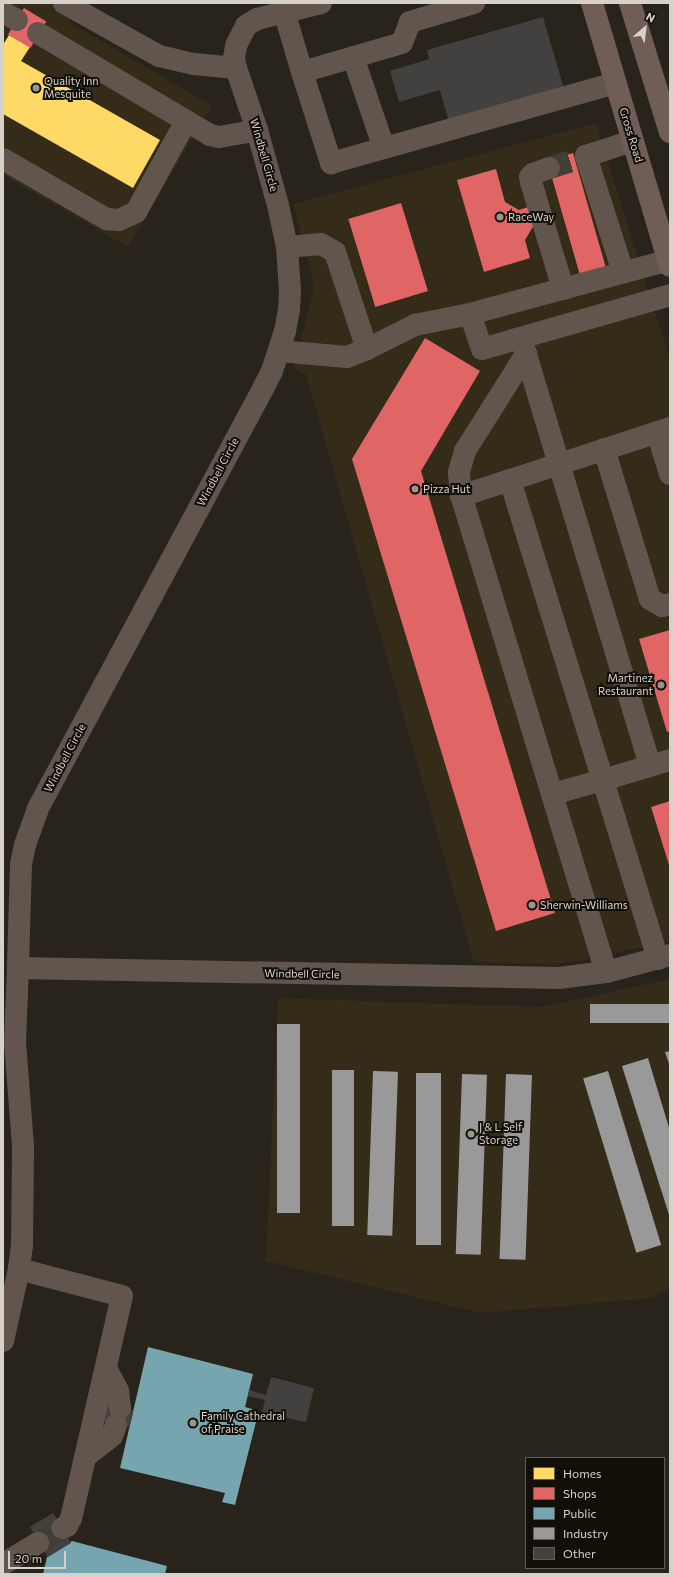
<!DOCTYPE html>
<html>
<head>
<meta charset="utf-8">
<style>
  body { margin:0 }
  #map { position:relative; width:673px; height:1577px; overflow:hidden; background:#28241c; font-family:Commissioner,sans-serif }
  div>[style] { position:absolute }
  .built>* { inset:0; background:#342b19 }
  .homes>* { inset:0; background:#ffd966 }
  .shops>* { inset:0; background:#e06666; transform-origin:0 0 }
  .public>* { inset:0; background:#76a5af }
  .industry>* { inset:0; background:#999; transform-origin:0 0 }
  .building>* { inset:0; background:#43413f; transform-origin:0 0 }
  .minor-tunnel>* { height:22px; margin-top:-11px; transform-origin:0; background:repeating-linear-gradient(90deg,#423e36 0 22px,transparent 0 33px) }
  .minor>* { height:22px; margin:-11px; padding:0 11px; transform-origin:11px; border-radius:11px; background:#61554e }
  .major>* { height:22px; margin:-11px; padding:0 11px; transform-origin:11px; border-radius:11px; background:#6f5d56 }
  .dots>* { width:11px; height:11px; translate:-50% -50%; box-sizing:border-box; border:2px solid #120f09; border-radius:50% }
  span { translate:-50% -50%; white-space:nowrap; text-align:center; line-height:1.15; -webkit-text-stroke:4px #120f09; paint-order:stroke }
  .poi-label { font-size:11px; color:#d6d1c9 }
  .left { translate:0 -50%; text-align:left }
  .right { translate:-100% -50%; text-align:right }
  .street-label { font-size:11px; color:#d6d1c9 }
  .frame { position:absolute; inset:0; border:4px solid #d6d1c9; pointer-events:none }
  .legend { position:absolute; left:525px; top:1457px; width:140px; height:112px; box-sizing:border-box; background:#120f09; border:1px solid #605d56; margin:0; padding:5px 7px; list-style:none; font-size:12px; color:#d6d1c9 }
  .legend li { display:flex; align-items:center; gap:8px; height:20px }
  .legend b { width:20px; border:1px solid #605d56 }
  .north { position:absolute; left:625px; top:8px; width:40px; height:40px; -webkit-text-stroke:3px #120f09; paint-order:stroke; rotate:28deg; font-size:11px; font-weight:700; line-height:16px; text-align:center; color:#d6d1c9 }
  .north::after { content:''; display:block; margin:auto; width:14px; height:18px; background:#d6d1c9; clip-path:polygon(50% 0,100% 100%,50% 72%,0 100%) }
  .scale { position:absolute; left:8px; top:1551px; width:58px; height:18px; box-sizing:border-box; border:2px solid #d6d1c9; border-top:0; padding-left:5px; font-size:12px; line-height:14px; white-space:nowrap; color:#d6d1c9; -webkit-text-stroke:3px #120f09; paint-order:stroke }
</style>
</head>
<body>
<div id="map">
  <div class="built">
    <i style="clip-path:polygon(3px 3px,80px 3px,69px 22px,212px 106px,128px 247px,3px 175px)"></i>
    <i style="clip-path:polygon(596px 123px,670px 360px,670px 941px,584px 960px,548px 964px,474px 962px,306px 374px,293px 369px,313px 292px,312px 275px,293px 204px)"></i>
    <i style="clip-path:polygon(670px 979px,670px 1287px,653px 1298px,481px 1313px,266px 1261px,278px 998px,542px 1007px)"></i>
  </div>
  <div class="homes">
    <i style="clip-path:polygon(9px 35px,30px 47px,21px 61px,160px 140px,133px 188px,3px 114px,3px 45px)"></i>
  </div>
  <div class="shops">
    <i style="left:24px;top:8px;width:26px;height:31px;rotate:31deg"></i>
    <i style="left:573px;top:153px;width:125px;height:27px;rotate:74deg"></i>
    <i style="clip-path:polygon(496px 169px,505px 202px,519px 210px,528px 207px,534px 225px,525px 240px,530px 258px,484px 272px,457px 180px)"></i>
    <i style="left:401px;top:203px;width:92px;height:55px;rotate:73deg"></i>
    <i style="clip-path:polygon(425px 338px,480px 371px,421px 471px,555px 913px,496px 931px,352px 459px)"></i>
    <i style="clip-path:polygon(670px 630px,670px 731px,667px 732px,639px 639px)"></i>
    <i style="clip-path:polygon(670px 801px,670px 868px,651px 807px)"></i>
  </div>
  <div class="public">
    <i style="clip-path:polygon(148px 1347px,253px 1374px,245px 1407px,252px 1409px,257px 1418px,235px 1505px,222px 1502px,225px 1493px,120px 1468px)"></i>
    <i style="clip-path:polygon(72px 1541px,167px 1566px,165px 1574px,43px 1574px,47px 1557px)"></i>
  </div>
  <div class="industry">
    <i style="left:670px;top:1004px;width:19px;height:80px;rotate:90deg"></i>
    <i style="left:277px;top:1024px;width:23px;height:189px"></i>
    <i style="clip-path:polygon(670px 1051px,670px 1067px,665px 1052px)"></i>
    <i style="clip-path:polygon(648px 1058px,670px 1131px,670px 1218px,622px 1066px)"></i>
    <i style="left:332px;top:1070px;width:22px;height:156px"></i>
    <i style="left:373px;top:1071px;width:25px;height:164px;rotate:2deg"></i>
    <i style="left:608px;top:1071px;width:182px;height:26px;rotate:73deg"></i>
    <i style="left:416px;top:1073px;width:25px;height:172px"></i>
    <i style="left:462px;top:1074px;width:25px;height:180px;rotate:2deg"></i>
    <i style="left:506px;top:1074px;width:26px;height:185px;rotate:2deg"></i>
  </div>
  <div class="building">
    <i style="clip-path:polygon(543px 17px,564px 89px,449px 122px,440px 90px,399px 102px,390px 71px,429px 59px,427px 50px)"></i>
    <i style="clip-path:polygon(271px 1377px,314px 1388px,306px 1422px,262px 1412px,265px 1400px,248px 1396px,249px 1390px,266px 1395px)"></i>
    <i style="left:108px;top:1405px;width:26px;height:17px;rotate:13deg"></i>
    <i style="left:53px;top:1513px;width:35px;height:27px;rotate:59deg"></i>
  </div>
  <div class="minor-tunnel">
    <i style="left:549px;top:168px;width:27px;rotate:-17deg"></i>
    <i style="left:38px;top:1543px;width:28px;rotate:-32deg"></i>
  </div>
  <div class="minor">
    <i style="left:64px;top:3px;width:109px;rotate:29.2deg"></i>
    <i style="left:159px;top:56px;width:36px;rotate:13deg"></i>
    <i style="left:194px;top:64px;width:42px;rotate:5.4deg"></i>
    <i style="left:321px;top:3px;width:66px;rotate:166deg"></i>
    <i style="left:257px;top:19px;width:13px;rotate:148deg"></i>
    <i style="left:246px;top:26px;width:22px;rotate:117deg"></i>
    <i style="left:236px;top:46px;width:12px;rotate:99deg"></i>
    <i style="left:234px;top:58px;width:10px;rotate:79deg"></i>
    <i style="left:236px;top:68px;width:65px;rotate:71.3deg"></i>
    <i style="left:257px;top:130px;width:78px;rotate:74.4deg"></i>
    <i style="left:278px;top:205px;width:43px;rotate:77.9deg"></i>
    <i style="left:287px;top:247px;width:44px;rotate:86.1deg"></i>
    <i style="left:290px;top:291px;width:18px;rotate:93deg"></i>
    <i style="left:289px;top:309px;width:22px;rotate:100deg"></i>
    <i style="left:285px;top:331px;width:42px;rotate:108deg"></i>
    <i style="left:272px;top:371px;width:16px;rotate:117deg"></i>
    <i style="left:265px;top:385px;width:481px;rotate:118.2deg"></i>
    <i style="left:38px;top:809px;width:38px;rotate:110deg"></i>
    <i style="left:25px;top:845px;width:19px;rotate:102deg"></i>
    <i style="left:21px;top:864px;width:104px;rotate:91.7deg"></i>
    <i style="left:18px;top:968px;width:541px;rotate:1.06deg"></i>
    <i style="left:559px;top:978px;width:47px;rotate:-7.3deg"></i>
    <i style="left:606px;top:972px;width:66px;rotate:-14.9deg"></i>
    <i style="left:474px;top:3px;width:67px;rotate:163.5deg"></i>
    <i style="left:410px;top:22px;width:22px;rotate:111deg"></i>
    <i style="left:402px;top:43px;width:104px;rotate:163.8deg"></i>
    <i style="left:302px;top:72px;width:96px;rotate:72.3deg"></i>
    <i style="left:331px;top:163px;width:295px;rotate:-15.7deg"></i>
    <i style="left:284px;top:11px;width:64px;rotate:73.6deg"></i>
    <i style="left:3px;top:12px;width:16px;rotate:30deg"></i>
    <i style="left:38px;top:33px;width:172px;rotate:30.7deg"></i>
    <i style="left:353px;top:57px;width:96px;rotate:71.2deg"></i>
    <i style="left:3px;top:159px;width:108px;rotate:30.1deg"></i>
    <i style="left:96px;top:213px;width:13px;rotate:29deg"></i>
    <i style="left:107px;top:219px;width:12px;rotate:5deg"></i>
    <i style="left:119px;top:220px;width:19px;rotate:-25deg"></i>
    <i style="left:136px;top:212px;width:104px;rotate:-61.2deg"></i>
    <i style="left:186px;top:121px;width:28px;rotate:30deg"></i>
    <i style="left:210px;top:135px;width:9px;rotate:13deg"></i>
    <i style="left:219px;top:137px;width:39px;rotate:-10deg"></i>
    <i style="left:549px;top:168px;width:17px;rotate:159deg"></i>
    <i style="left:533px;top:174px;width:4px;rotate:135deg"></i>
    <i style="left:530px;top:177px;width:5px;rotate:79deg"></i>
    <i style="left:531px;top:182px;width:112px;rotate:73.3deg"></i>
    <i style="left:670px;top:260px;width:207px;rotate:164.9deg"></i>
    <i style="left:470px;top:314px;width:37px;rotate:71deg"></i>
    <i style="left:482px;top:349px;width:196px;rotate:-16deg"></i>
    <i style="left:623px;top:272px;width:122px;rotate:-107.7deg"></i>
    <i style="left:586px;top:156px;width:48px;rotate:-18.1deg"></i>
    <i style="left:521px;top:338px;width:447px;rotate:73.2deg"></i>
    <i style="left:367px;top:349px;width:54px;rotate:-26.6deg"></i>
    <i style="left:415px;top:325px;width:56px;rotate:-11.3deg"></i>
    <i style="left:279px;top:351px;width:68px;rotate:5deg"></i>
    <i style="left:347px;top:357px;width:22px;rotate:-22deg"></i>
    <i style="left:367px;top:349px;width:102px;rotate:-108.3deg"></i>
    <i style="left:335px;top:252px;width:16px;rotate:-150deg"></i>
    <i style="left:321px;top:244px;width:34px;rotate:175deg"></i>
    <i style="left:657px;top:432px;width:44px;rotate:72.8deg"></i>
    <i style="left:604px;top:449px;width:157px;rotate:73deg"></i>
    <i style="left:650px;top:599px;width:14px;rotate:30deg"></i>
    <i style="left:662px;top:606px;width:8px;rotate:-14deg"></i>
    <i style="left:510px;top:480px;width:314px;rotate:72.8deg"></i>
    <i style="left:603px;top:780px;width:53px;rotate:164.6deg"></i>
    <i style="left:461px;top:496px;width:24px;rotate:-95deg"></i>
    <i style="left:459px;top:472px;width:22px;rotate:-74deg"></i>
    <i style="left:465px;top:451px;width:115px;rotate:-57.8deg"></i>
    <i style="left:658px;top:959px;width:187px;rotate:-107.1deg"></i>
    <i style="left:603px;top:780px;width:70px;rotate:-16.6deg"></i>
    <i style="left:606px;top:972px;width:498px;rotate:-106.9deg"></i>
    <i style="left:461px;top:496px;width:220px;rotate:-18deg"></i>
    <i style="left:19px;top:1269px;width:106px;rotate:14.7deg"></i>
    <i style="left:122px;top:1296px;width:228px;rotate:102.9deg"></i>
    <i style="left:71px;top:1518px;width:9px;rotate:117deg"></i>
    <i style="left:67px;top:1526px;width:5px;rotate:158deg"></i>
    <i style="left:3px;top:1341px;width:74px;rotate:-77.5deg"></i>
    <i style="left:19px;top:1269px;width:23px;rotate:-83deg"></i>
    <i style="left:22px;top:1246px;width:100px;rotate:-89.4deg"></i>
    <i style="left:23px;top:1146px;width:104px;rotate:-94.4deg"></i>
    <i style="left:15px;top:1042px;width:74px;rotate:-87.7deg"></i>
    <i style="left:106px;top:1368px;width:26px;rotate:62deg"></i>
    <i style="left:118px;top:1391px;width:17px;rotate:83deg"></i>
    <i style="left:85px;top:1457px;width:34px;rotate:-38deg"></i>
    <i style="left:112px;top:1436px;width:12px;rotate:-70deg"></i>
    <i style="left:3px;top:1564px;width:41px;rotate:-31deg"></i>
  </div>
  <div class="major">
    <i style="left:592px;top:3px;width:274px;rotate:73.5deg"></i>
    <i style="left:630px;top:3px;width:135px;rotate:72.8deg"></i>
  </div>
  <div class="dots">
    <i style="left:36px;top:88px;background:#99948c"></i>
    <i style="left:500px;top:217px;background:#99948c"></i>
    <i style="left:415px;top:489px;background:#99948c"></i>
    <i style="left:661px;top:685px;background:#99948c"></i>
    <i style="left:532px;top:905px;background:#99948c"></i>
    <i style="left:471px;top:1134px;background:#99948c"></i>
    <i style="left:193px;top:1423px;background:#99948c"></i>
  </div>
  <div class="poi-label">
    <span class="left" style="left:44px;top:88px">Quality Inn<br>Mesquite</span>
    <span class="left" style="left:508px;top:217px">RaceWay</span>
    <span class="left" style="left:423px;top:489px">Pizza Hut</span>
    <span class="right" style="left:653px;top:685px">Martinez<br>Restaurant</span>
    <span class="left" style="left:540px;top:905px">Sherwin-Williams</span>
    <span class="left" style="left:479px;top:1134px">J &amp; L Self<br>Storage</span>
    <span class="left" style="left:201px;top:1423px">Family Cathedral<br>of Praise</span>
  </div>
  <div class="street-label">
    <span style="left:631px;top:135px;rotate:73deg">Gross Road</span>
    <span style="left:264px;top:155px;rotate:74deg">Windbell Circle</span>
    <span style="left:218px;top:472px;rotate:-62deg">Windbell Circle</span>
    <span style="left:65px;top:758px;rotate:-62deg">Windbell Circle</span>
    <span style="left:302px;top:974px;rotate:1deg">Windbell Circle</span>
  </div>
  <div class="frame"></div>
  <ul class="legend">
  <li><b style="height:11px;background:#ffd966"></b>Homes</li>
  <li><b style="height:11px;background:#e06666"></b>Shops</li>
  <li><b style="height:11px;background:#76a5af"></b>Public</li>
  <li><b style="height:11px;background:#999"></b>Industry</li>
  <li><b style="height:11px;background:#43413f"></b>Other</li>
  </ul>
  <div class="north">N</div>
  <div class="scale">20 m</div>
</div>
</body>
</html>
